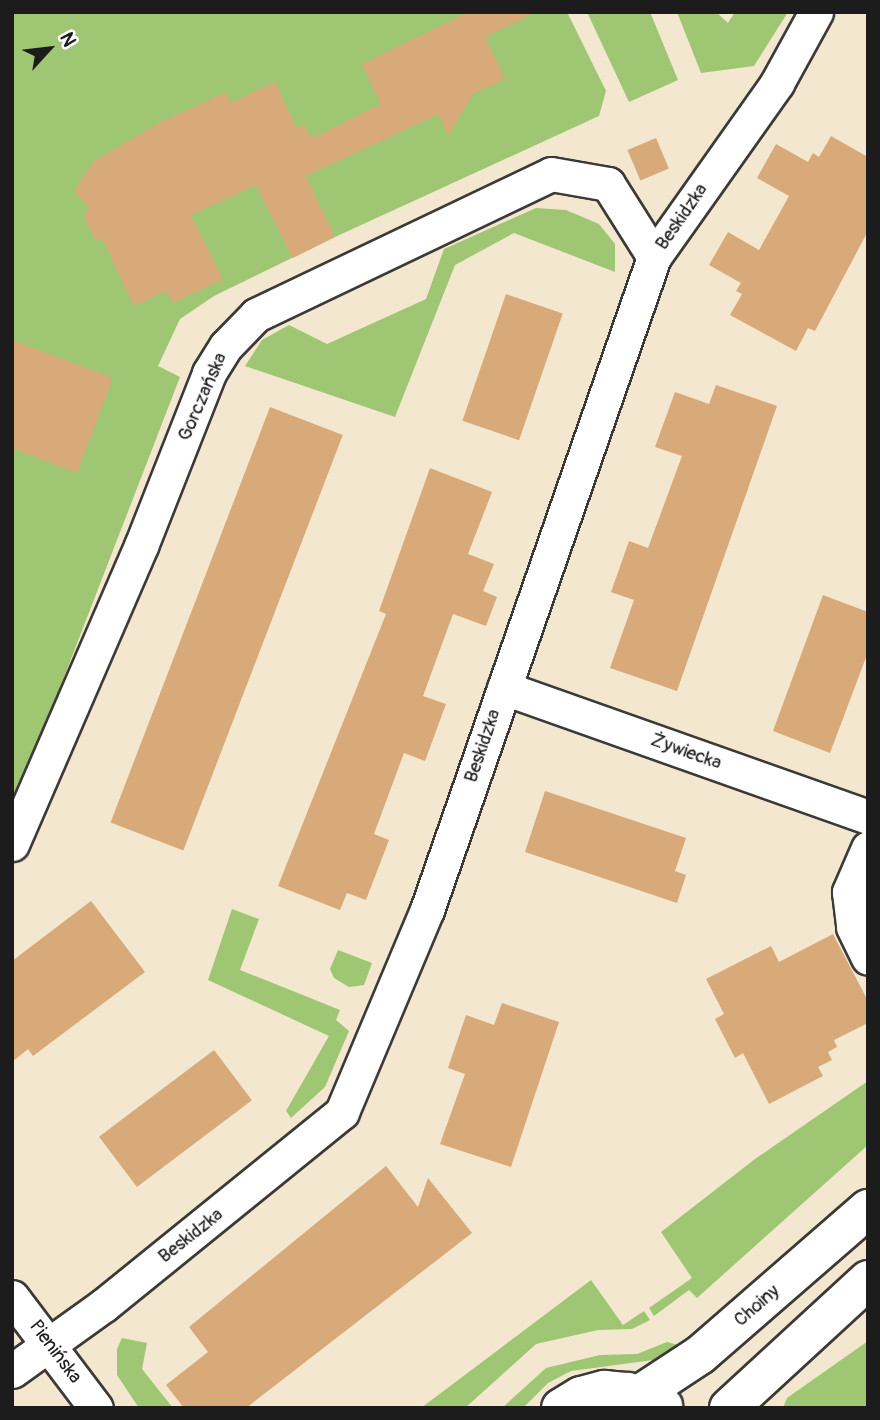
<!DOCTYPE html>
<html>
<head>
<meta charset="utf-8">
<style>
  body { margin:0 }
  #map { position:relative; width:880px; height:1420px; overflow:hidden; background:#f3e7cf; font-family:Pangolin,sans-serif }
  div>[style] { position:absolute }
  .green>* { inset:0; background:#9fc672 }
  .building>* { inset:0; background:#d8aa79; transform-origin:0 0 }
  .roads { filter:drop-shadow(2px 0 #3c3a37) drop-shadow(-2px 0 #3c3a37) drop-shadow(0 2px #3c3a37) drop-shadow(0 -2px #3c3a37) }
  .minor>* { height:33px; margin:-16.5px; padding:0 16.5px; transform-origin:16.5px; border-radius:16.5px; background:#fff }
  .tertiary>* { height:38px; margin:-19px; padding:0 19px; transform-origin:19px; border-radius:19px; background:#fff }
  span { translate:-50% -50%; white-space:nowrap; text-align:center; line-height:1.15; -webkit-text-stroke:5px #fff; paint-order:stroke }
  .street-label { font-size:19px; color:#1c1c1c }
  .frame { position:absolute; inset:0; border:14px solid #1c1c1c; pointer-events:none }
  .north { position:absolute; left:14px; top:14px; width:70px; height:70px; -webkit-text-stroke:5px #fff; paint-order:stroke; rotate:63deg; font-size:19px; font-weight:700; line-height:28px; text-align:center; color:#1c1c1c }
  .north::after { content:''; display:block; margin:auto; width:24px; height:32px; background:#1c1c1c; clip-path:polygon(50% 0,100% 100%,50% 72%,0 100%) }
</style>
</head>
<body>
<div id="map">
  <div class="green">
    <i style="clip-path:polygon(12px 12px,567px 12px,606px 91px,599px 116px,335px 237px,214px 296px,180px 319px,158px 366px,180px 377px,37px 747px,12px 799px)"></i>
    <i style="clip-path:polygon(587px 12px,650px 12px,678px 80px,629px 102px)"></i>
    <i style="clip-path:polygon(677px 12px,716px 12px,728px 23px,735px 12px,788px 12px,754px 66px,701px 73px)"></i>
    <i style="clip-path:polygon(536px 208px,566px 210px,599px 224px,615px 244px,615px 272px,514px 233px,455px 265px,395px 417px,245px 366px,262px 340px,289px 325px,327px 344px,426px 299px,444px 249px)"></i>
    <i style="clip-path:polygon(232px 909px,259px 919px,240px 970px,340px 1010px,336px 1020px,349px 1031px,325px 1087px,291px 1118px,286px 1111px,329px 1036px,208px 980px)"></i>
    <i style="clip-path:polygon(338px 950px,372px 963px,364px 985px,349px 987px,334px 978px,330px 969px)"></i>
    <i style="clip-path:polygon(868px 1081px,868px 1145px,697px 1298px,689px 1290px,654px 1316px,649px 1308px,692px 1278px,661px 1232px,755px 1159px)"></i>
    <i style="clip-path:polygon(591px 1280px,623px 1325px,644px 1311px,650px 1320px,632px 1329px,598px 1330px,536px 1344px,465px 1408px,421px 1408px)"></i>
    <i style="clip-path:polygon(122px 1338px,147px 1343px,142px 1369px,173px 1408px,139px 1408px,117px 1375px,117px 1349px)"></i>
    <i style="clip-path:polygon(868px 1341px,868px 1408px,783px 1408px,787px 1398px)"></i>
    <i style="clip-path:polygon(667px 1342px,678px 1345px,653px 1360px,571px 1371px,548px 1383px,523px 1408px,502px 1408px,546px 1368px,600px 1355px,637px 1354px)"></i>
  </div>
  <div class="building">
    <i style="clip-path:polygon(469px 12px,536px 12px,485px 37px,505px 79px,473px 94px,448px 136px,439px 114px,306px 176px,335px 237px,293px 258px,256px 185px,191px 215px,223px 279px,173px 303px,166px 291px,134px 306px,102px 238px,96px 241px,84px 216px,89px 207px,74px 191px,94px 161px,161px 122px,226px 92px,230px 103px,275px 82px,297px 128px,304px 125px,310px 137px,321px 134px,381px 104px,362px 64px)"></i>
    <i style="clip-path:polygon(831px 136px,868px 157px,868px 231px,815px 331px,808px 328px,796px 351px,730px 315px,742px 294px,736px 291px,741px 283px,709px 265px,728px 232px,759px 250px,789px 196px,757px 178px,776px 144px,808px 162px,813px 153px,819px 157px)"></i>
    <i style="left:656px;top:138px;width:33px;height:31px;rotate:67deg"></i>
    <i style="left:506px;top:294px;width:60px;height:134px;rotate:19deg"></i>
    <i style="clip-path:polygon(12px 340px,113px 378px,77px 473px,12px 448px)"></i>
    <i style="clip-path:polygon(716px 385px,777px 406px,677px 691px,610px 668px,634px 600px,611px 592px,629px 541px,648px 548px,682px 456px,655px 447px,675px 392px,709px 404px)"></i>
    <i style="left:270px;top:407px;width:78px;height:445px;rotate:21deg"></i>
    <i style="clip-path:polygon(430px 468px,492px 492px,468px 554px,494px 564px,483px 591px,497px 597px,486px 626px,453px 614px,423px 696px,446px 704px,425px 761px,404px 753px,374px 834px,389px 840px,366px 900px,347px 893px,340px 910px,278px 886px,386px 614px,379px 611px)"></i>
    <i style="clip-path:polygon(823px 595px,868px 612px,868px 652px,830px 753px,773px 731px)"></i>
    <i style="clip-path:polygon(545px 791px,686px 838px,675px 871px,686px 875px,677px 903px,525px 852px)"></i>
    <i style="clip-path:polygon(91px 901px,145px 972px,33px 1056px,28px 1049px,12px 1062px,12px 961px)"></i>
    <i style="clip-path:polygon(833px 934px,868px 1001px,868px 1023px,834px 1040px,837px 1047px,828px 1052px,832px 1060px,818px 1067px,823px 1076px,769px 1104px,743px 1053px,735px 1058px,715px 1019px,724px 1014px,706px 979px,771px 946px,779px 962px)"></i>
    <i style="clip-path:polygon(502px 1003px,559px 1022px,511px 1167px,440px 1144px,465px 1074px,448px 1068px,466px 1015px,494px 1025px)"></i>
    <i style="left:214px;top:1050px;width:63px;height:144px;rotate:53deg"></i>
    <i style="clip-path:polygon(386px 1166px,418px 1207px,428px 1178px,472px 1233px,246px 1408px,184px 1408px,166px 1385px,208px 1352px,189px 1327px)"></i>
  </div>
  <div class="roads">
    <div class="minor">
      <i style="left:504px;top:688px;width:386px;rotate:19.5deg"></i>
      <i style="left:12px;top:844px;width:325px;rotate:-66.6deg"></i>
      <i style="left:141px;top:546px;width:186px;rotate:-68.5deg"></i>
      <i style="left:209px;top:373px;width:32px;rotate:-58deg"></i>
      <i style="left:226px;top:346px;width:43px;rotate:-45.9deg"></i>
      <i style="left:256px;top:315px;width:327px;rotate:-25.5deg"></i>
      <i style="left:551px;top:174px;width:58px;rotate:10deg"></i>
      <i style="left:608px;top:184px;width:86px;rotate:57.8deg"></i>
      <i style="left:868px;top:848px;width:48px;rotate:113.4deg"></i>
      <i style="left:849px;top:892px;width:35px;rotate:83deg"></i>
      <i style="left:853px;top:927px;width:34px;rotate:64deg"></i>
      <i style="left:12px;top:1297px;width:139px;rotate:52.9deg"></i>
      <i style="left:12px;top:1371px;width:113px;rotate:-35.7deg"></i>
      <i style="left:104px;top:1305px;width:306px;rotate:-39deg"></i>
      <i style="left:342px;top:1112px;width:219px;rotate:-67.2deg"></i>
      <i style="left:427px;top:910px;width:691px;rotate:-70.83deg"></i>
      <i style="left:654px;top:257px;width:213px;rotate:-54.7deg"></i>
      <i style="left:777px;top:83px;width:81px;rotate:-61.2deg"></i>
    </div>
    <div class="tertiary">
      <i style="left:639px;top:1395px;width:73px;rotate:-33.3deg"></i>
      <i style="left:700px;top:1355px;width:223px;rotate:-41deg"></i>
      <i style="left:561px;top:1408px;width:23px;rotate:-31deg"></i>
      <i style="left:581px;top:1396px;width:24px;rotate:-15deg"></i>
      <i style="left:604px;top:1390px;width:24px;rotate:5deg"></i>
      <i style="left:628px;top:1392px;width:38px;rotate:22deg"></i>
      <i style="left:729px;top:1408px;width:189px;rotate:-42.6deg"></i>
    </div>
  </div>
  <div class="street-label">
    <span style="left:682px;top:217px;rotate:-55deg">Beskidzka</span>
    <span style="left:203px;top:397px;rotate:-66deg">Gorczańska</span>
    <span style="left:483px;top:746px;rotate:-71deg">Beskidzka</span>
    <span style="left:686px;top:752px;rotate:20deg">Żywiecka</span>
    <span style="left:191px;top:1236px;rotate:-38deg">Beskidzka</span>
    <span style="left:757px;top:1306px;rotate:-41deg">Choiny</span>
    <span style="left:55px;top:1352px;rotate:53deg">Pienińska</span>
  </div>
  <div class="frame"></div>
  <div class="north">N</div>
</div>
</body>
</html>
